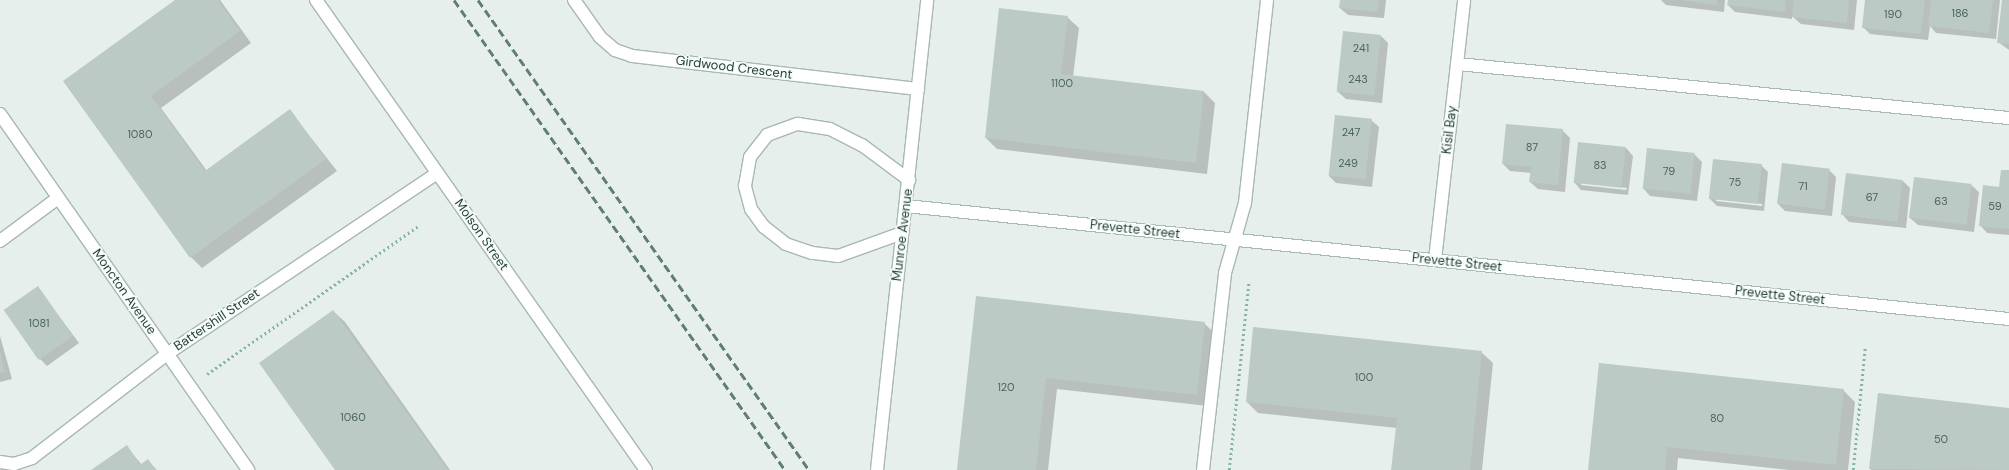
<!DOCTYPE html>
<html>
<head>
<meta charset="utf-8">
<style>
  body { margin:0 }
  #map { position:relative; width:2009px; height:470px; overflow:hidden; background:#e6efeb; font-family:"DM Sans",sans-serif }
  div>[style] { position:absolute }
  .shadow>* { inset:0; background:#0003 }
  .building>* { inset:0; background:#bbcac4; transform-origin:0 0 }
  .path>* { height:2.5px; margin-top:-1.25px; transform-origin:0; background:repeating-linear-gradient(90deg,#86b3a5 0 2px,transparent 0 5px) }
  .roads { filter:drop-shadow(1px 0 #a8b8b2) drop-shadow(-1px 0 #a8b8b2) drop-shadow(0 1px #a8b8b2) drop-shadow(0 -1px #a8b8b2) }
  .service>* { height:12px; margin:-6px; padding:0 6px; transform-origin:6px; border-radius:6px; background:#fff }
  .minor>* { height:12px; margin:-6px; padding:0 6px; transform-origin:6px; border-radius:6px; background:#fff }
  .tertiary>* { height:12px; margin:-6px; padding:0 6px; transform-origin:6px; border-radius:6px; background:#fff }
  .rail>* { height:3px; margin-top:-1.5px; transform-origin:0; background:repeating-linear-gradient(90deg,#5f7d75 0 8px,transparent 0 12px) }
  span { translate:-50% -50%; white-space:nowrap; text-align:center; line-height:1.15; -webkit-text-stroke:3.5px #f7fbf9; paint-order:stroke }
  .number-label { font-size:11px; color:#4a645c }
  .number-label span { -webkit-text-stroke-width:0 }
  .street-label { font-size:13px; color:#24423a }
</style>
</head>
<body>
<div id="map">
  <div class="shadow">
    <i style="clip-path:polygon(176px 0,220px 0,251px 43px,161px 108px,207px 171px,290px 111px,337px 171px,202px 268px,191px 257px,64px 81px)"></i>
    <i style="clip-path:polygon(1341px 0,1386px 0,1384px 18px,1348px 15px,1340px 8px)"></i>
    <i style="clip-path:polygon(1661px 0,1725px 0,1724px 12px,1666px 5px)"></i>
    <i style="clip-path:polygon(1729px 0,1857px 0,1854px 30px,1801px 24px,1792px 16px,1792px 19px,1735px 12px,1728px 5px)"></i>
    <i style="clip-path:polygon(1866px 0,2000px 0,1996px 39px,1936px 33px,1930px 26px,1928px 40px,1870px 34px,1863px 27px)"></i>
    <i style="clip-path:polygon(2003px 0,2009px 0,2009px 50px,1998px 42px)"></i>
    <i style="clip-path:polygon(1067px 17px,1079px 28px,1073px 77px,1204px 92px,1215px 103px,1207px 174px,997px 149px,986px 138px)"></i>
    <i style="clip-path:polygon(1381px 36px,1388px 43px,1382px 103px,1346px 99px,1338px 92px)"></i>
    <i style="clip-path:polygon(1371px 120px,1379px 127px,1372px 187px,1336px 183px,1329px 176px)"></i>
    <i style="clip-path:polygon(1562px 130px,1570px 138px,1565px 192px,1538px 189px,1530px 182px,1531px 173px,1510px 171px,1503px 164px)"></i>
    <i style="clip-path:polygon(evenodd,1626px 148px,1633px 156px,1628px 195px,1581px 190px,1574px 182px,1626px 148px,1581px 183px,1627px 188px,1626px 190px,1581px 185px,1581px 183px)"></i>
    <i style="clip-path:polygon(1694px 154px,1702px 162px,1697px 201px,1650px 196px,1643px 188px)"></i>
    <i style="clip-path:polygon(evenodd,1761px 165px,1768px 172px,1764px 211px,1717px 206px,1710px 199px,1761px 165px,1716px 199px,1762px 204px,1762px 206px,1716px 201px,1716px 199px)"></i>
    <i style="clip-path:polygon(1829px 170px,1836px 177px,1832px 216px,1785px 211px,1778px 204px)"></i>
    <i style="clip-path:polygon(2009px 171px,2009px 235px,1987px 233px,1980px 225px)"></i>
    <i style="clip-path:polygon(1903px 181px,1910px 188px,1906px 228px,1849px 222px,1842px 214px)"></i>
    <i style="clip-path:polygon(1971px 185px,1979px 192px,1974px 232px,1918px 225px,1910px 218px)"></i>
    <i style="clip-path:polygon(38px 288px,79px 343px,47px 366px,40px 359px)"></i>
    <i style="clip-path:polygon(977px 298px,1204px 323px,1216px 335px,1208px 406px,1057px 389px,1048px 470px,958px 470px)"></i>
    <i style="clip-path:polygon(333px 311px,345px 322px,450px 470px,336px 470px)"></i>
    <i style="clip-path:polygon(0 336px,12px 379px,0 382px)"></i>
    <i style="clip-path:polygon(1481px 352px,1493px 363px,1482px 470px,1392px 470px,1397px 428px,1258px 413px,1247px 402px)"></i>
    <i style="clip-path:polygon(1843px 390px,1855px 402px,1848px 470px,1789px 470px,1678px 458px,1677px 470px,1589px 470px)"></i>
    <i style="clip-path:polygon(1879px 394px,2009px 409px,2009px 470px,1871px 470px)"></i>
    <i style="clip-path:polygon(127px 447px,142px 465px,148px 461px,157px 470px,93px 470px)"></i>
  </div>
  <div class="building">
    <i style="clip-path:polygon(175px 0,218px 0,240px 31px,151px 96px,205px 171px,290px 109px,326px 159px,190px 258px,63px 81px)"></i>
    <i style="clip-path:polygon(1340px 0,1379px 0,1377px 12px,1339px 8px)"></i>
    <i style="clip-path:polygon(1680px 0,1717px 0,1717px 5px)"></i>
    <i style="clip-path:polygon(1728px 0,1786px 0,1785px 12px,1727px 5px)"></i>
    <i style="clip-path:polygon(1794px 0,1849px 0,1847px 23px,1792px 17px)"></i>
    <i style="clip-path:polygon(1865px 0,1925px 0,1921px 34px,1862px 28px)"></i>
    <i style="clip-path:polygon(1931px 0,1993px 0,1989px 33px,1928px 26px)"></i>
    <i style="clip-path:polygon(2002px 0,2009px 0,2009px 44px,1997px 43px)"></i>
    <i style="clip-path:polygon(999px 8px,1068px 16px,1061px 74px,1204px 91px,1196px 163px,985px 138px)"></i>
    <i style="left:1343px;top:31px;width:38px;height:61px;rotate:6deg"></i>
    <i style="left:1335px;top:115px;width:37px;height:61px;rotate:6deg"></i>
    <i style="clip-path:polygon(1506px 124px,1563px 129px,1558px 185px,1529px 182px,1531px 167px,1502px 164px)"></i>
    <i style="left:1578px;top:142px;width:48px;height:41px;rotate:6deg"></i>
    <i style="left:1647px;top:148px;width:48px;height:41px;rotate:6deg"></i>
    <i style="left:1713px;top:159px;width:49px;height:40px;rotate:6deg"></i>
    <i style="left:1782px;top:163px;width:48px;height:41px;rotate:7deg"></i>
    <i style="clip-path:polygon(2001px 170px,2009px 170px,2009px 229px,1979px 226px,1983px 185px,1999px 187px)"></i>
    <i style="left:1846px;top:173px;width:57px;height:42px;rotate:7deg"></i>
    <i style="left:1914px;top:177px;width:58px;height:41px;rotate:7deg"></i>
    <i style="left:38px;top:286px;width:61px;height:42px;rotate:55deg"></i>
    <i style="clip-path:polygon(976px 296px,1205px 322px,1197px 395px,1046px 378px,1036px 470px,957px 470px)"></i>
    <i style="clip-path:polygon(333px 310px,448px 470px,335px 470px,259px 363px)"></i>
    <i style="clip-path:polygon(1253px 327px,1482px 351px,1470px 470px,1391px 470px,1397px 418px,1246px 402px)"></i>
    <i style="clip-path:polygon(0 352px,5px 372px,0 373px)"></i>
    <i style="clip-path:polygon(1599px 363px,1844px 389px,1836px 465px,1667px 447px,1665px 470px,1588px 470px)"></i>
    <i style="clip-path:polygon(1878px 393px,2009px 408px,2009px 470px,1869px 469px)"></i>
    <i style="clip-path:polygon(127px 445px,140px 465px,148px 459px,156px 470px,91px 470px)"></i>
  </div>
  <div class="path">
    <i style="left:207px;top:374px;width:260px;rotate:-35deg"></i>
    <i style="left:1229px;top:470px;width:190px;rotate:-84deg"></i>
    <i style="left:1853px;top:470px;width:123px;rotate:-84.4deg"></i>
  </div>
  <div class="roads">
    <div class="service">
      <i style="left:1458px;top:64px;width:554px;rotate:5.6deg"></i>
      <i style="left:902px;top:233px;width:68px;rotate:160.2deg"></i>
      <i style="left:838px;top:256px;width:26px;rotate:-173deg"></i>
      <i style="left:812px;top:253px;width:28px;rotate:-161deg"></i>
      <i style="left:786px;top:244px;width:28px;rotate:-142deg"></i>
      <i style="left:764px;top:227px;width:22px;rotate:-126deg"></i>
      <i style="left:751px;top:209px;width:24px;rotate:-105deg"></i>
      <i style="left:745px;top:186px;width:29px;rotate:-80deg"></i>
      <i style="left:750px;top:157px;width:28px;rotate:-52deg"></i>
      <i style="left:767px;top:135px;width:33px;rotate:-20deg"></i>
      <i style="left:798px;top:124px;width:32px;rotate:9deg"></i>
      <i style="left:830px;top:129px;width:36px;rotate:27deg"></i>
      <i style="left:862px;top:145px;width:59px;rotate:36.7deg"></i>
      <i style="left:0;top:241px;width:72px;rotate:-36.6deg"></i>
      <i style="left:1203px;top:470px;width:198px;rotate:-83.6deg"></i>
      <i style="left:1225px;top:273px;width:73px;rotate:-74.1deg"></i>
      <i style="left:1245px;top:203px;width:204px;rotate:-83.8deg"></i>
    </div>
    <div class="minor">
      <i style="left:316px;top:0;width:574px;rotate:54.93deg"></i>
      <i style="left:574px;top:0;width:45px;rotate:54.9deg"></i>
      <i style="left:600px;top:37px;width:20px;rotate:41deg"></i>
      <i style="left:615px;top:50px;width:18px;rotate:19deg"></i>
      <i style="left:632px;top:56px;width:288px;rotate:6.6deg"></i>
      <i style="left:0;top:114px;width:434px;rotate:55.1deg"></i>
      <i style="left:906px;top:206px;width:1109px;rotate:5.85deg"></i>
      <i style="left:1435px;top:260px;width:262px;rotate:-83.6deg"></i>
      <i style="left:0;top:462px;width:14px;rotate:8deg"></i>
      <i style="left:14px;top:464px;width:19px;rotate:-18deg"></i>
      <i style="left:32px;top:458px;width:170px;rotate:-37.6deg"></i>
      <i style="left:167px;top:354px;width:325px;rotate:-33.8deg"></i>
    </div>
    <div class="tertiary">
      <i style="left:877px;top:470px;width:473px;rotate:-83.9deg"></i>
    </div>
  </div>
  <div class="rail">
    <i style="left:454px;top:0;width:575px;rotate:54.84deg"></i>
    <i style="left:478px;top:0;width:575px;rotate:54.84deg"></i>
  </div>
  <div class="number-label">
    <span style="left:1960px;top:13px">186</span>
    <span style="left:1893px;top:14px">190</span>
    <span style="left:1361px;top:48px">241</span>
    <span style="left:1358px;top:79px">243</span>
    <span style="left:1062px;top:83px">1100</span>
    <span style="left:1351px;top:132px">247</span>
    <span style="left:140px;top:134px">1080</span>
    <span style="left:1532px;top:147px">87</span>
    <span style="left:1348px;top:163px">249</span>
    <span style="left:1600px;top:165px">83</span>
    <span style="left:1669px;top:171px">79</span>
    <span style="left:1735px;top:182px">75</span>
    <span style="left:1803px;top:186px">71</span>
    <span style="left:1872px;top:197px">67</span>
    <span style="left:1941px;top:201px">63</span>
    <span style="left:1995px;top:206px">59</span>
    <span style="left:39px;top:323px">1081</span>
    <span style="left:1364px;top:377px">100</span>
    <span style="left:1006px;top:387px">120</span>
    <span style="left:353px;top:417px">1060</span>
    <span style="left:1717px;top:418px">80</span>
    <span style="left:1941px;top:439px">50</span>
  </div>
  <div class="street-label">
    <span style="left:734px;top:68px;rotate:7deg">Girdwood Crescent</span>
    <span style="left:1450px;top:130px;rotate:-83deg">Kisil Bay</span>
    <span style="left:1135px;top:230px;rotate:6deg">Prevette Street</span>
    <span style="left:481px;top:235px;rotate:55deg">Molson Street</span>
    <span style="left:903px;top:235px;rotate:-83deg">Munroe Avenue</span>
    <span style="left:1457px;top:263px;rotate:6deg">Prevette Street</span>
    <span style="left:124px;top:292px;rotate:55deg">Moncton Avenue</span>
    <span style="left:1780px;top:296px;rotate:6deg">Prevette Street</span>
    <span style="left:217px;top:320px;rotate:-34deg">Battershill Street</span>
  </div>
</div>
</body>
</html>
